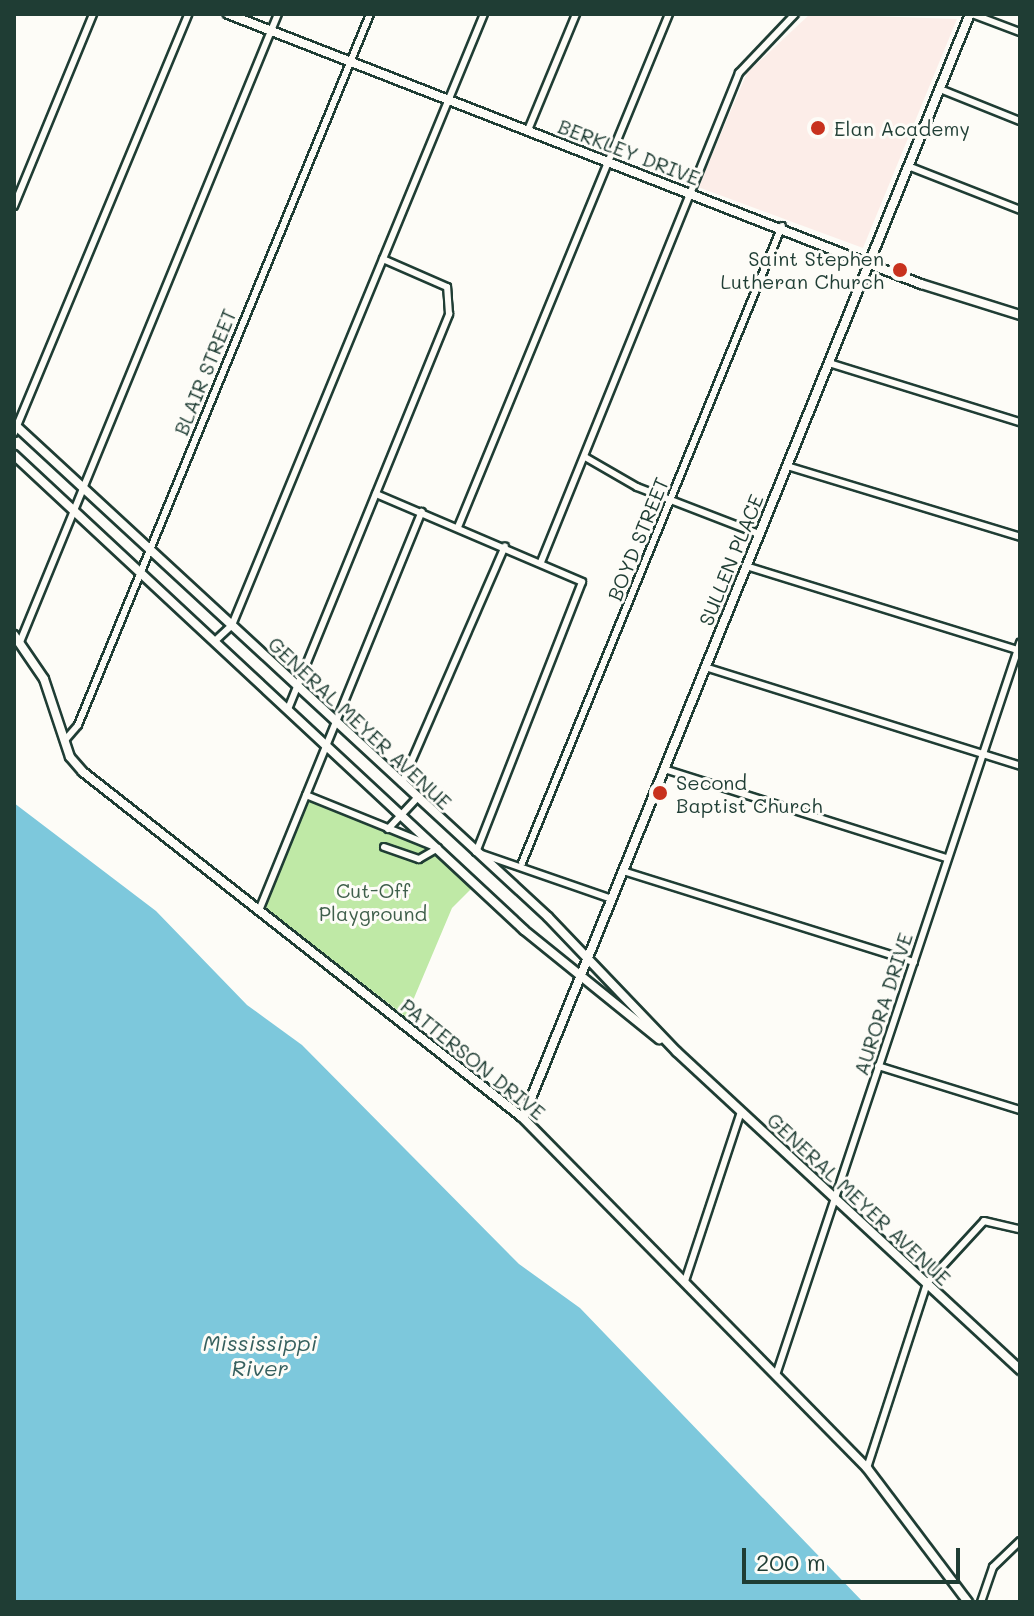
<!DOCTYPE html>
<html>
<head>
<meta charset="utf-8">
<style>
  body { margin:0 }
  #map { position:relative; width:1034px; height:1616px; overflow:hidden; background:#fdfcf7; font-family:Mali,sans-serif }
  div>[style] { position:absolute }
  .built>* { inset:0; background:#fcede8 }
  .green>* { inset:0; background:#bfe9a6 }
  .water>* { inset:0; background:#7dc8dc }
  .roads { filter:drop-shadow(2px 0 #1f3d34) drop-shadow(-2px 0 #1f3d34) drop-shadow(0 2px #1f3d34) drop-shadow(0 -2px #1f3d34) }
  .minor>* { height:6px; margin:-3px; padding:0 3px; transform-origin:3px; border-radius:3px; background:#fdfcf7 }
  .tertiary>* { height:8px; margin:-4px; padding:0 4px; transform-origin:4px; border-radius:4px; background:#fdfcf7 }
  .dots>* { width:22px; height:22px; translate:-50% -50%; box-sizing:border-box; border:4px solid #fdfcf7; border-radius:50% }
  span { translate:-50% -50%; white-space:nowrap; text-align:center; line-height:1.15; -webkit-text-stroke:6px #fdfcf7; paint-order:stroke }
  .poi-label { font-size:20px; color:#1f3d34 }
  .left { translate:0 -50%; text-align:left }
  .right { translate:-100% -50%; text-align:right }
  .street-label { font-size:20px; color:#1f3d34 }
  .park-label { font-size:20px; color:#3f5f4b }
  .water-label { font-size:22px; color:#36605e; font-style:italic }
  .frame { position:absolute; inset:0; border:16px solid #1f3d34; pointer-events:none }
  .scale { position:absolute; left:742px; top:1548px; width:218px; height:36px; box-sizing:border-box; border:4px solid #1f3d34; border-top:0; padding-left:10px; font-size:24px; line-height:28px; white-space:nowrap; color:#1f3d34; -webkit-text-stroke:6px #fdfcf7; paint-order:stroke }
</style>
</head>
<body>
<div id="map">
  <div class="built">
    <i style="clip-path:polygon(810px 14px,957px 19px,863px 248px,698px 187px,747px 73px)"></i>
  </div>
  <div class="green">
    <i style="clip-path:polygon(307px 799px,430px 850px,473px 887px,452px 908px,406px 1017px,263px 906px)"></i>
  </div>
  <div class="water">
    <i style="clip-path:polygon(14px 803px,156px 911px,247px 1005px,302px 1045px,519px 1264px,580px 1308px,863px 1602px,14px 1602px)"></i>
  </div>
  <div class="roads">
    <div class="minor">
      <i style="left:972px;top:14px;width:51px;rotate:20.6deg"></i>
      <i style="left:940px;top:89px;width:86px;rotate:21.8deg"></i>
      <i style="left:528px;top:130px;width:126px;rotate:-67.5deg"></i>
      <i style="left:908px;top:166px;width:120px;rotate:21.4deg"></i>
      <i style="left:14px;top:206px;width:208px;rotate:-67.6deg"></i>
      <i style="left:829px;top:363px;width:200px;rotate:17.2deg"></i>
      <i style="left:14px;top:433px;width:454px;rotate:-67.4deg"></i>
      <i style="left:585px;top:457px;width:60px;rotate:30deg"></i>
      <i style="left:637px;top:487px;width:131px;rotate:21.1deg"></i>
      <i style="left:787px;top:466px;width:244px;rotate:16.9deg"></i>
      <i style="left:376px;top:494px;width:224px;rotate:23.1deg"></i>
      <i style="left:582px;top:582px;width:290px;rotate:111.4deg"></i>
      <i style="left:476px;top:852px;width:144px;rotate:19.1deg"></i>
      <i style="left:458px;top:527px;width:555px;rotate:-67.64deg"></i>
      <i style="left:541px;top:562px;width:528px;rotate:-67.96deg"></i>
      <i style="left:739px;top:73px;width:81px;rotate:-46.5deg"></i>
      <i style="left:746px;top:566px;width:287px;rotate:17.2deg"></i>
      <i style="left:215px;top:641px;width:23px;rotate:-43deg"></i>
      <i style="left:232px;top:625px;width:661px;rotate:-67.59deg"></i>
      <i style="left:20px;top:642px;width:679px;rotate:-67.67deg"></i>
      <i style="left:705px;top:667px;width:330px;rotate:17.4deg"></i>
      <i style="left:288px;top:709px;width:427px;rotate:-67.8deg"></i>
      <i style="left:449px;top:314px;width:27px;rotate:-94deg"></i>
      <i style="left:447px;top:287px;width:70px;rotate:-156.4deg"></i>
      <i style="left:66px;top:739px;width:18px;rotate:-49deg"></i>
      <i style="left:78px;top:725px;width:769px;rotate:-67.67deg"></i>
      <i style="left:664px;top:769px;width:297px;rotate:17.5deg"></i>
      <i style="left:402px;top:783px;width:258px;rotate:-66.5deg"></i>
      <i style="left:306px;top:795px;width:139px;rotate:22deg"></i>
      <i style="left:388px;top:829px;width:42px;rotate:-46.9deg"></i>
      <i style="left:384px;top:847px;width:37px;rotate:19deg"></i>
      <i style="left:419px;top:859px;width:22px;rotate:-30deg"></i>
      <i style="left:522px;top:863px;width:688px;rotate:-67.8deg"></i>
      <i style="left:623px;top:871px;width:305px;rotate:17.4deg"></i>
      <i style="left:260px;top:908px;width:428px;rotate:-67.8deg"></i>
      <i style="left:878px;top:1066px;width:149px;rotate:17.2deg"></i>
      <i style="left:685px;top:1281px;width:178px;rotate:-71.7deg"></i>
      <i style="left:776px;top:1375px;width:772px;rotate:-71.57deg"></i>
      <i style="left:867px;top:1468px;width:194px;rotate:-72deg"></i>
      <i style="left:927px;top:1283px;width:84px;rotate:-47.4deg"></i>
      <i style="left:984px;top:1221px;width:37px;rotate:13deg"></i>
      <i style="left:981px;top:1602px;width:37px;rotate:-71deg"></i>
      <i style="left:993px;top:1567px;width:37px;rotate:-44deg"></i>
    </div>
    <div class="tertiary">
      <i style="left:228px;top:14px;width:744px;rotate:21.29deg"></i>
      <i style="left:921px;top:284px;width:104px;rotate:17.4deg"></i>
      <i style="left:14px;top:424px;width:727px;rotate:42.71deg"></i>
      <i style="left:548px;top:917px;width:187px;rotate:46.3deg"></i>
      <i style="left:677px;top:1052px;width:468px;rotate:42.8deg"></i>
      <i style="left:14px;top:455px;width:697px;rotate:42.96deg"></i>
      <i style="left:524px;top:930px;width:174px;rotate:38.9deg"></i>
      <i style="left:14px;top:635px;width:53px;rotate:55.7deg"></i>
      <i style="left:44px;top:679px;width:82px;rotate:71.6deg"></i>
      <i style="left:70px;top:757px;width:20px;rotate:49deg"></i>
      <i style="left:83px;top:772px;width:560px;rotate:38.18deg"></i>
      <i style="left:523px;top:1118px;width:491px;rotate:45.5deg"></i>
      <i style="left:867px;top:1468px;width:168px;rotate:53deg"></i>
      <i style="left:523px;top:1118px;width:1191px;rotate:-67.96deg"></i>
    </div>
  </div>
  <div class="dots">
    <i style="left:818px;top:128px;background:#c8321e"></i>
    <i style="left:900px;top:270px;background:#c8321e"></i>
    <i style="left:660px;top:793px;background:#c8321e"></i>
  </div>
  <div class="poi-label">
    <span class="left" style="left:834px;top:128px">Elan Academy</span>
    <span class="right" style="left:884px;top:270px">Saint Stephen<br>Lutheran Church</span>
    <span class="left" style="left:676px;top:794px">Second<br>Baptist Church</span>
  </div>
  <div class="street-label">
    <span style="left:629px;top:152px;rotate:21deg">BERKLEY DRIVE</span>
    <span style="left:205px;top:372px;rotate:-68deg">BLAIR STREET</span>
    <span style="left:638px;top:539px;rotate:-68deg">BOYD STREET</span>
    <span style="left:731px;top:560px;rotate:-68deg">SULLEN PLACE</span>
    <span style="left:360px;top:723px;rotate:43deg">GENERAL MEYER AVENUE</span>
    <span style="left:883px;top:1004px;rotate:-72deg">AURORA DRIVE</span>
    <span style="left:473px;top:1059px;rotate:39deg">PATTERSON DRIVE</span>
    <span style="left:859px;top:1199px;rotate:43deg">GENERAL MEYER AVENUE</span>
  </div>
  <div class="park-label">
    <span style="left:373px;top:902px">Cut-Off<br>Playground</span>
  </div>
  <div class="water-label">
    <span style="left:260px;top:1355px">Mississippi<br>River</span>
  </div>
  <div class="frame"></div>
  <div class="scale">200 m</div>
</div>
</body>
</html>
